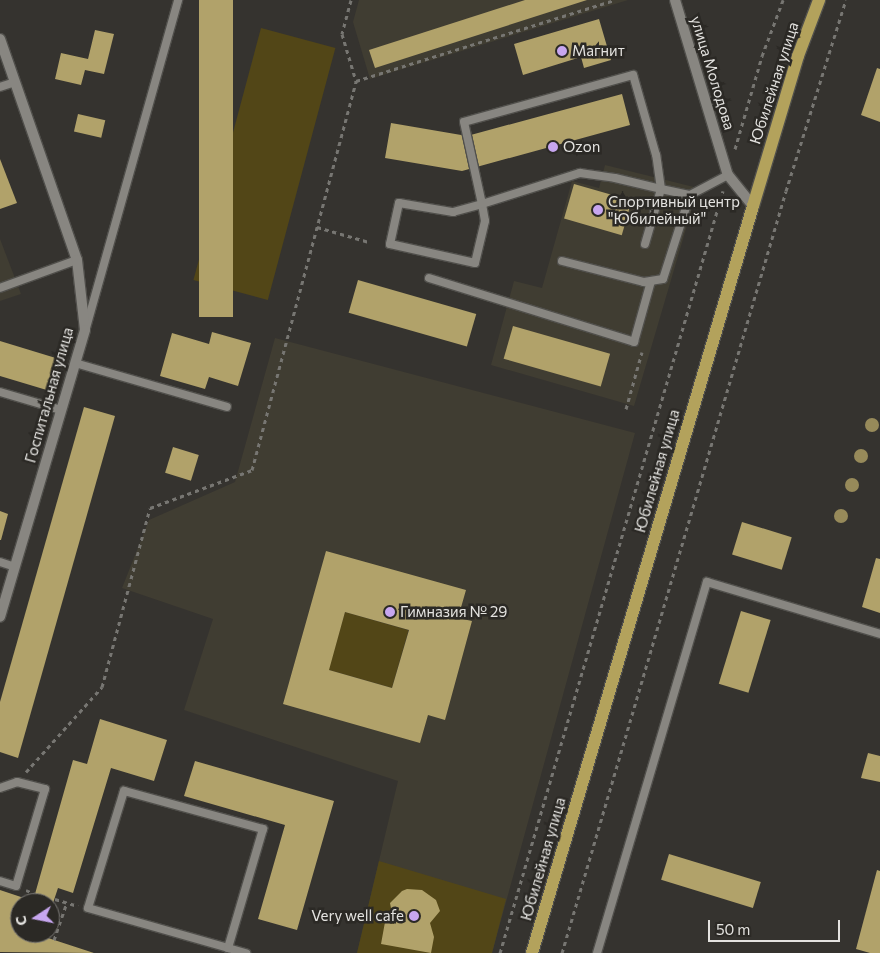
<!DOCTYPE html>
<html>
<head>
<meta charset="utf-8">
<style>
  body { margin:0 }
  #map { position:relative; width:880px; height:953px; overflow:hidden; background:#35332f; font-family:Commissioner,sans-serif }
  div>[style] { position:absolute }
  .built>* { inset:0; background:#403d32 }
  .green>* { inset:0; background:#524617; transform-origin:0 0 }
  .building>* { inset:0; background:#b1a26a; transform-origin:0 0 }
  .path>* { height:3px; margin-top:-1.5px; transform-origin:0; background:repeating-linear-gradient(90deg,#777672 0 4px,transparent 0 8px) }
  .roads { filter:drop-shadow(1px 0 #504f4b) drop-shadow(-1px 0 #504f4b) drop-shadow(0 1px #504f4b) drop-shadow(0 -1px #504f4b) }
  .lane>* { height:8px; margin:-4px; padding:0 4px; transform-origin:4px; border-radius:4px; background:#888681 }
  .street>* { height:10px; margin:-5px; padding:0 5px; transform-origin:5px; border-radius:5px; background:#888681 }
  .primary>* { height:12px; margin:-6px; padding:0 6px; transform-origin:6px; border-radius:6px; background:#b3a25c }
  .trees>* { width:14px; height:14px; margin:-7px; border-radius:50%; background:#978a5a }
  .dots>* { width:14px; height:14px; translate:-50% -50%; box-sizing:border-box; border:2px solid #2b2925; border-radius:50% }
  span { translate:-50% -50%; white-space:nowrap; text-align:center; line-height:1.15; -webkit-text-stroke:5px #2b2925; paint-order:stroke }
  .poi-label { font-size:15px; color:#e4e3e0 }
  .left { translate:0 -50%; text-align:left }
  .right { translate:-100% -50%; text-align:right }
  .street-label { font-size:15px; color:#e4e3e0 }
  .north { position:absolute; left:10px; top:893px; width:50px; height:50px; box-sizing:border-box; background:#2b2925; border:1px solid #757370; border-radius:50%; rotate:259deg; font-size:14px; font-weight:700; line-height:20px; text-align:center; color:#e4e3e0 }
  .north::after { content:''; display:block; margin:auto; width:18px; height:22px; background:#c7a6ef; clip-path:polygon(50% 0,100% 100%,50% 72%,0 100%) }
  .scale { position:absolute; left:708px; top:920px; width:132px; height:22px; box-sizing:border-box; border:2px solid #e4e3e0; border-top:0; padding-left:6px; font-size:15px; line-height:18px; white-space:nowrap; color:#e4e3e0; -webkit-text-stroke:4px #2b2925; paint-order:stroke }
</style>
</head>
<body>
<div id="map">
  <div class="built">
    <i style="clip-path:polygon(359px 0,628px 0,370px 79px,353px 22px)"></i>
    <i style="clip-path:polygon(605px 165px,698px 188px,634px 406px,491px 365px,514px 281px,542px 288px,572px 181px,599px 188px)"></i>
    <i style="clip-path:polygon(0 239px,21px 294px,0 301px)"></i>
    <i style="clip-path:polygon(275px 338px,635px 433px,492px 953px,357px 953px,398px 781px,184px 710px,213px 619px,122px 588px,149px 520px,235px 482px)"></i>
  </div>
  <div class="green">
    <i style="left:261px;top:28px;width:77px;height:261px;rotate:15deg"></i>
    <i style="left:345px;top:612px;width:66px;height:60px;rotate:16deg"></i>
    <i style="clip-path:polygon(379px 861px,506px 899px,492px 953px,357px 953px)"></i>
  </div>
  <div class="building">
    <i style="left:199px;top:0;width:34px;height:317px"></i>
    <i style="clip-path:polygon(525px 0,587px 0,375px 68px,369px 50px)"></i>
    <i style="clip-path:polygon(599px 19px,611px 60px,584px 68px,581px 57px,523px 75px,514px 44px)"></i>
    <i style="clip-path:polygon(95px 30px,114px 34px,104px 74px,85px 70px,81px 85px,55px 79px,61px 53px,88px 59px)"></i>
    <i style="clip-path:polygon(877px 68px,880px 69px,880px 122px,861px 115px)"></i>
    <i style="clip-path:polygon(622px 94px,630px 125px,462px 171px,385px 158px,391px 123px,467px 136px)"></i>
    <i style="left:78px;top:114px;width:28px;height:18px;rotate:13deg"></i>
    <i style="clip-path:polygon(0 159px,17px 203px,0 209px)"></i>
    <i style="left:574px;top:184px;width:60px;height:36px;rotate:16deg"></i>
    <i style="left:358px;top:280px;width:123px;height:34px;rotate:16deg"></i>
    <i style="left:513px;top:326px;width:101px;height:34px;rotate:16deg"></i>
    <i style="clip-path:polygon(212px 332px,251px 343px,238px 386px,209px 377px,205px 389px,160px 376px,172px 333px,209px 344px)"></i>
    <i style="clip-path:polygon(0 341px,59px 359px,50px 391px,0 376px)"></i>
    <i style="clip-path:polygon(84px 407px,115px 416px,18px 758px,0 752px,0 702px)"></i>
    <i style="left:173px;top:447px;width:27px;height:27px;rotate:17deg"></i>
    <i style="clip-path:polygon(0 511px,8px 514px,1px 540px,0 540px)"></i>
    <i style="left:742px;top:522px;width:52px;height:34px;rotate:17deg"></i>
    <i style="clip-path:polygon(evenodd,326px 551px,466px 590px,458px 618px,472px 621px,445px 720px,428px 715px,420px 743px,283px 704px,326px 551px,345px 612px,409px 630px,392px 688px,329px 670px,345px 612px)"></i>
    <i style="clip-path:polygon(876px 558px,880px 559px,880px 613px,862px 607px)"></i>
    <i style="left:741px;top:611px;width:31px;height:76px;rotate:17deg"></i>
    <i style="clip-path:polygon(100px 719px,167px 740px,154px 781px,111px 768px,73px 893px,58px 888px,50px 912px,50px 903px,20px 903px,20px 933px,43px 933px,42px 936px,94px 953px,0 952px,0 890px,33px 901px,73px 760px,87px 764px)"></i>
    <i style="clip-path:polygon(868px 753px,880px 756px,880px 782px,861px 778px)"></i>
    <i style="clip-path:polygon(195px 761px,334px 801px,297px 930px,258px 919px,285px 825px,184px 796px)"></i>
    <i style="left:669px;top:854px;width:96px;height:27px;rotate:17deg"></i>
    <i style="clip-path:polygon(877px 870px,880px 871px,880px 953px,870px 953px,856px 949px)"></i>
    <i style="clip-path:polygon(407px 889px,422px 890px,436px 900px,440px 911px,430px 923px,434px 937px,431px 953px,381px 944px,385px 922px,394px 924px,390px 903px,402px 891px)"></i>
  </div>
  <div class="path">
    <i style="left:351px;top:0;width:35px;rotate:105deg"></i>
    <i style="left:342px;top:34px;width:49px;rotate:73.4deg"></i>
    <i style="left:356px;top:81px;width:270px;rotate:-17.4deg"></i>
    <i style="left:735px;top:149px;width:97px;rotate:-73.8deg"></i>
    <i style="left:762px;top:56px;width:60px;rotate:-69.4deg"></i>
    <i style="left:317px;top:227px;width:54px;rotate:16.1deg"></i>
    <i style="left:626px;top:409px;width:59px;rotate:-74.3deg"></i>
    <i style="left:26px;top:772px;width:114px;rotate:-48.2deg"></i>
    <i style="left:102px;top:687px;width:185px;rotate:-75deg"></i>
    <i style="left:150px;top:508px;width:109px;rotate:-20.4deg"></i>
    <i style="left:252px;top:470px;width:403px;rotate:-75deg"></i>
    <i style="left:26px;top:890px;width:10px;rotate:24deg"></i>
    <i style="left:55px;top:899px;width:24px;rotate:17deg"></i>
    <i style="left:54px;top:940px;width:40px;rotate:-71.1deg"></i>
    <i style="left:500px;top:953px;width:794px;rotate:-73.69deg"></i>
    <i style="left:562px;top:953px;width:794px;rotate:-73.62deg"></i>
    <i style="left:786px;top:191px;width:200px;rotate:-72.6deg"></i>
  </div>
  <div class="roads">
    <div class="lane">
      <i style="left:0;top:87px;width:16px;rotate:-18deg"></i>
      <i style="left:645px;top:244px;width:57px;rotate:-73.8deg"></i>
      <i style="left:661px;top:189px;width:34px;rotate:-98deg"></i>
      <i style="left:656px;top:155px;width:83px;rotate:-106deg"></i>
      <i style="left:633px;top:75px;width:175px;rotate:164.5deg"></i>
      <i style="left:464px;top:122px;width:84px;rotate:77.6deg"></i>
      <i style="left:482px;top:204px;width:17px;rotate:80deg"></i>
      <i style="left:485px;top:221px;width:43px;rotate:103.4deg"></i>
      <i style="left:475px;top:263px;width:87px;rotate:-167.4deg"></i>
      <i style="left:390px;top:244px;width:42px;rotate:-77.6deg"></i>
      <i style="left:399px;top:203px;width:55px;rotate:9.5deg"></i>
      <i style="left:453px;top:212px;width:30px;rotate:-15deg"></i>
      <i style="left:482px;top:204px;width:103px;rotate:-17.6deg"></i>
      <i style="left:580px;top:173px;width:35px;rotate:8deg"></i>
      <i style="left:615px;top:178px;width:47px;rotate:13.4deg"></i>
      <i style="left:661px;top:189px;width:30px;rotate:12deg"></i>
      <i style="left:562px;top:261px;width:85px;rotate:14.4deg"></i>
      <i style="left:644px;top:282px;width:19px;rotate:-9deg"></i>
      <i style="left:663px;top:279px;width:88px;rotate:-72.2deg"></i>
      <i style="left:690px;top:195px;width:43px;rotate:-27.8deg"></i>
      <i style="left:429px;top:278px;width:215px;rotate:17.3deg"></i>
      <i style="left:634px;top:342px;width:63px;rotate:-74.4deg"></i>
      <i style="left:0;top:288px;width:82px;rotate:-20deg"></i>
      <i style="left:86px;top:328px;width:341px;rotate:-74.3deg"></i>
      <i style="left:75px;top:363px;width:158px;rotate:16.1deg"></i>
      <i style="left:0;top:392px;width:64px;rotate:16.4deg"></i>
      <i style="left:0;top:562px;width:16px;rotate:18deg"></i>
      <i style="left:0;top:788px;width:18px;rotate:-19deg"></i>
      <i style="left:17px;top:782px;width:29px;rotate:14deg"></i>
      <i style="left:45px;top:789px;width:101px;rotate:106.6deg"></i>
      <i style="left:16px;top:886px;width:17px;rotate:-163deg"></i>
      <i style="left:228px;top:948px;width:124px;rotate:-73.6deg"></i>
      <i style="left:263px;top:829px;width:144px;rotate:-164.7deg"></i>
      <i style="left:124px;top:791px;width:122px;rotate:107.1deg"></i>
      <i style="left:88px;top:908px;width:146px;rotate:15.9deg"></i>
      <i style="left:228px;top:948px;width:19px;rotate:16deg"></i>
      <i style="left:597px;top:953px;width:387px;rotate:-73.5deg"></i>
      <i style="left:707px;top:582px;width:181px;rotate:16.7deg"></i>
    </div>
    <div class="street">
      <i style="left:675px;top:0;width:183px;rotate:73.2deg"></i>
      <i style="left:728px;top:175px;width:40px;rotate:51deg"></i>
      <i style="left:0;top:39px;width:234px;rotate:70.8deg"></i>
      <i style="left:77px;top:260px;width:70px;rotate:83.5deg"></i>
      <i style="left:85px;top:330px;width:299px;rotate:106.5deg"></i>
    </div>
    <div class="primary">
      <i style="left:532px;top:953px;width:779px;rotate:-73.52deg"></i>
      <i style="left:753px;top:206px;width:157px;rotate:-73.3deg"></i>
      <i style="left:798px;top:56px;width:60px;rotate:-69.4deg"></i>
    </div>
  </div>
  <div class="trees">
    <i style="left:872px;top:425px"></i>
    <i style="left:861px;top:456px"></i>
    <i style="left:852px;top:485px"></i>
    <i style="left:841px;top:516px"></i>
  </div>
  <div class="dots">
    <i style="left:562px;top:51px;background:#c7a6ef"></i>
    <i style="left:553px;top:147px;background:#c7a6ef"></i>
    <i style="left:598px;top:210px;background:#c7a6ef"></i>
    <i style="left:390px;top:612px;background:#c7a6ef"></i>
    <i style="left:414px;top:916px;background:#c7a6ef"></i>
  </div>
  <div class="poi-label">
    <span class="left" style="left:572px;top:51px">Магнит</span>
    <span class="left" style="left:563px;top:147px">Ozon</span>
    <span class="left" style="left:608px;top:210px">Спортивный центр<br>"Юбилейный"</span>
    <span class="left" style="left:400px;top:612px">Гимназия № 29</span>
    <span class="right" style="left:404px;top:916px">Very well cafe</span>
  </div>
  <div class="street-label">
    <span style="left:713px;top:73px;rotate:73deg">улица Молодова</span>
    <span style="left:774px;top:83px;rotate:-72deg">Юбилейная улица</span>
    <span style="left:49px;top:395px;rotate:-74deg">Госпитальная улица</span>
    <span style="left:657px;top:471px;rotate:-74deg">Юбилейная улица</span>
    <span style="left:543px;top:859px;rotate:-74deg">Юбилейная улица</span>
  </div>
  <div class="north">С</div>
  <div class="scale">50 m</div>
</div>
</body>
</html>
